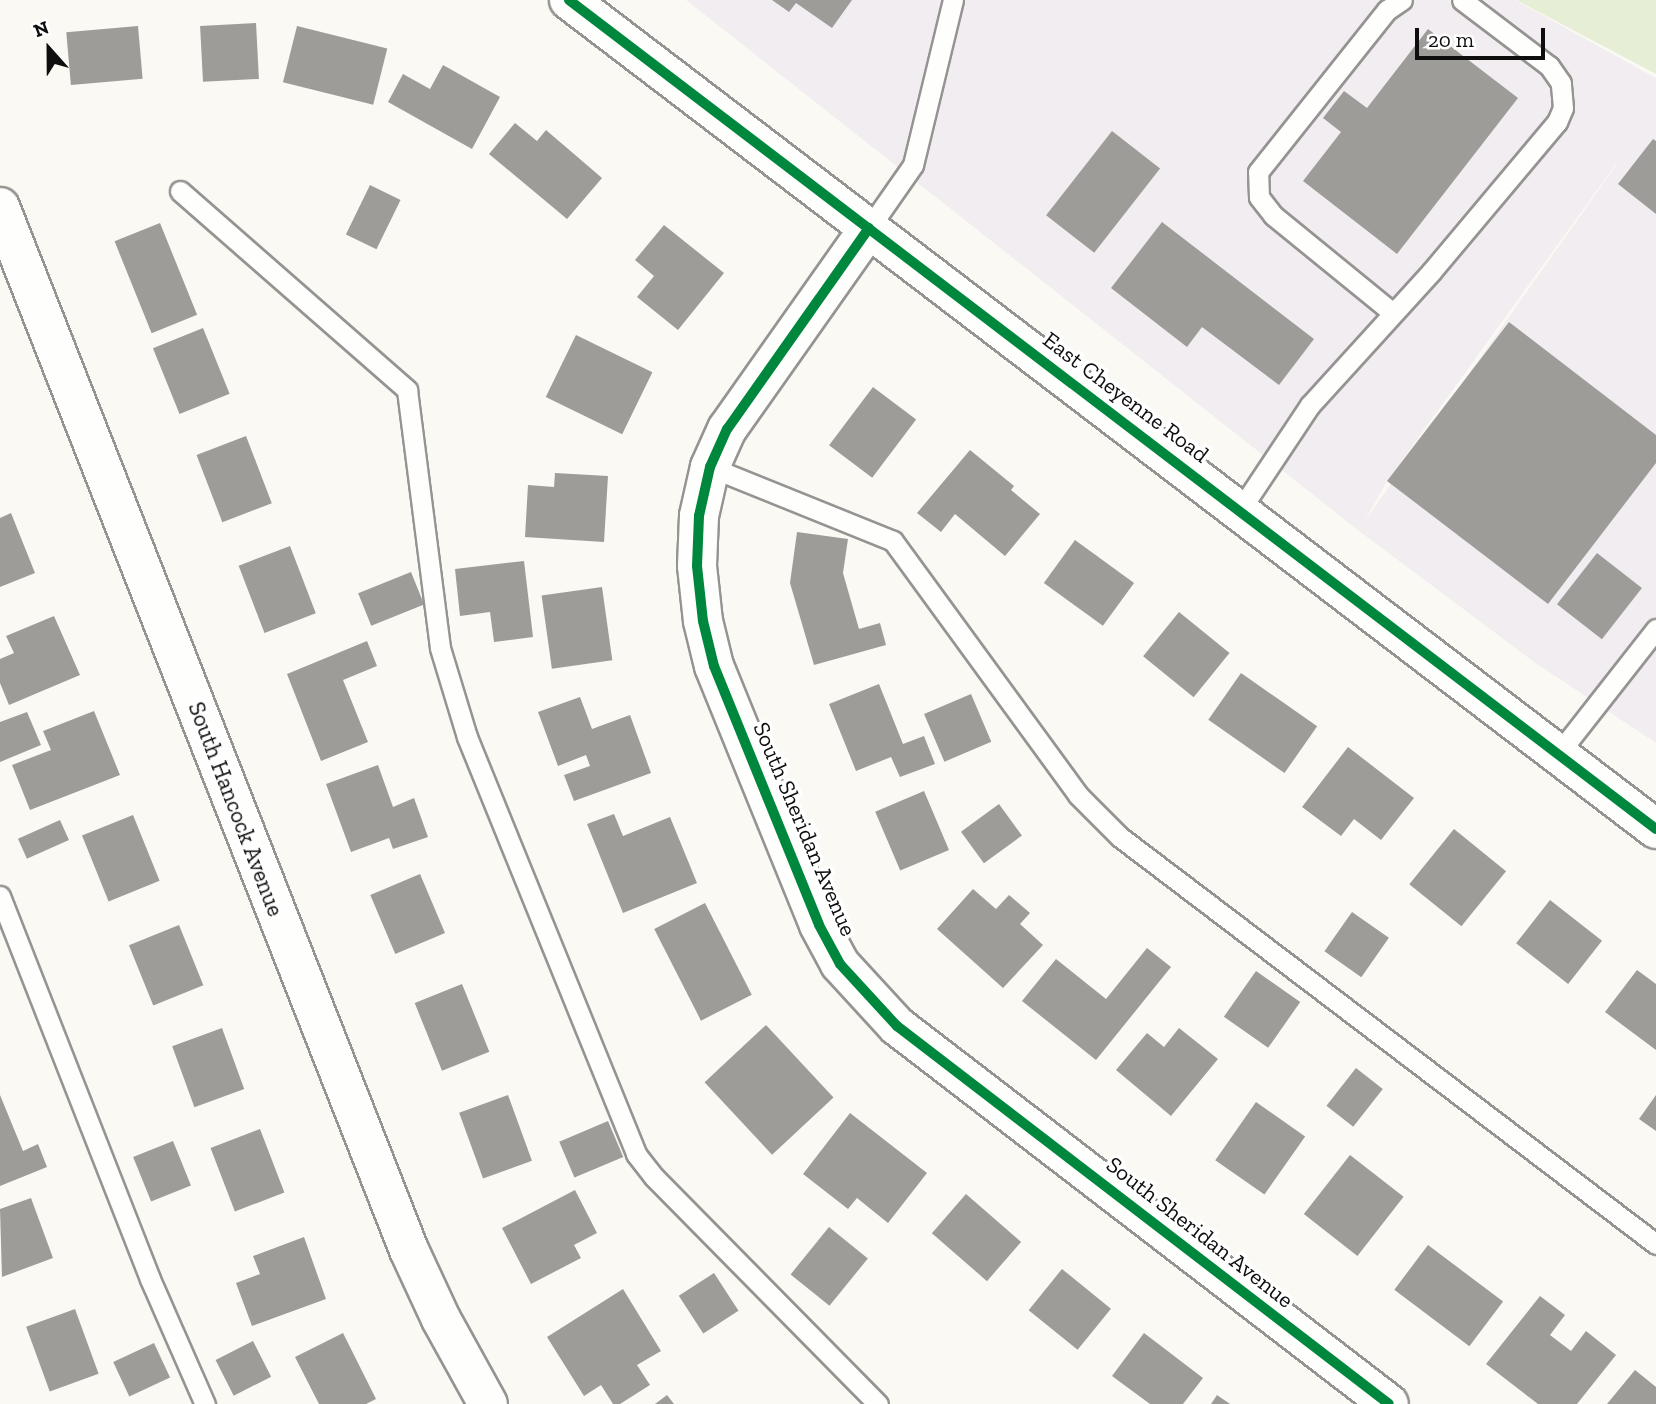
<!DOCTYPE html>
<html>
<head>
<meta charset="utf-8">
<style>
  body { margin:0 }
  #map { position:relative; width:1656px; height:1404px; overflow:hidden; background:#fbf9f4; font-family:"Zilla Slab",serif }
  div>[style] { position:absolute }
  .industrial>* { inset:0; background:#f2edf0 }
  .green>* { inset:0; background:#e6efd5 }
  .building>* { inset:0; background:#9e9c99; transform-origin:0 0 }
  .roads { filter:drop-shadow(2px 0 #959492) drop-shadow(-2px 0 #959492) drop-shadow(0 2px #959492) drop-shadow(0 -2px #959492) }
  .service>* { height:19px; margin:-9.5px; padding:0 9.5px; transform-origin:9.5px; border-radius:9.5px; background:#fefefd }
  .minor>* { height:38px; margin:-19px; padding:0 19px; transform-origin:19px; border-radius:19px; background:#fefefd }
  .tertiary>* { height:38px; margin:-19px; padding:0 19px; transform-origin:19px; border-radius:19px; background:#fefefd }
  .cycleway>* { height:10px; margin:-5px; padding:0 5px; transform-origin:5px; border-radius:5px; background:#00873e }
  span { translate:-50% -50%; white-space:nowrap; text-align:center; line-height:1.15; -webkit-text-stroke:7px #fff; paint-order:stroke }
  .street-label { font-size:23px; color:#0e0e0e }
  .north { position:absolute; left:14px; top:14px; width:70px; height:70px; -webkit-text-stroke:5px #fff; paint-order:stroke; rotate:339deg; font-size:19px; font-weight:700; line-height:28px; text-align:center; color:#0e0e0e }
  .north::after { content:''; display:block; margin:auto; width:24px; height:32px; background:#0e0e0e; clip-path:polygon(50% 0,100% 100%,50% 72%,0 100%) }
  .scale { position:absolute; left:1415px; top:28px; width:130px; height:32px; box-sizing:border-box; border:4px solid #0e0e0e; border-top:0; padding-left:9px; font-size:21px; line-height:24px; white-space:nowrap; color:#0e0e0e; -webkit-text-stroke:5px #fff; paint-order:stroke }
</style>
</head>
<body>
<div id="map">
  <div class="industrial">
    <i style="clip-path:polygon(evenodd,686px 0,1515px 0,1656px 78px,1656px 743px,1534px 662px,1359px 531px,686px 0,1616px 164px,1617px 164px,1364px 522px,1387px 481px,1616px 164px)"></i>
  </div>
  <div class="green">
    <i style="clip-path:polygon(1516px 0,1656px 0,1656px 74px)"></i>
  </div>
  <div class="building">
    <i style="clip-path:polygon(772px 0,852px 0,832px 28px,796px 3px,789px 12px)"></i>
    <i style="left:256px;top:23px;width:56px;height:56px;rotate:87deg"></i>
    <i style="left:138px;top:26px;width:53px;height:72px;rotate:85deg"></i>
    <i style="left:297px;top:26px;width:93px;height:58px;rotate:14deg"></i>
    <i style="clip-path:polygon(1428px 29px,1518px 98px,1397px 254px,1303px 181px,1341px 132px,1323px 118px,1344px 91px,1367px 108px)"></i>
    <i style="clip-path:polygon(443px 65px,500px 97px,472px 149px,388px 102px,403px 74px,430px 89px)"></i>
    <i style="clip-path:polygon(515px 123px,537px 141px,546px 130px,602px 178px,567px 219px,489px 154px)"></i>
    <i style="left:1112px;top:131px;width:61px;height:107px;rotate:38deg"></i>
    <i style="clip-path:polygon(1653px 139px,1656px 141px,1656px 214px,1618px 184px)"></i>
    <i style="left:370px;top:185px;width:34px;height:55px;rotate:26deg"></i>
    <i style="clip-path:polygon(1162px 222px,1314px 339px,1279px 385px,1202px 327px,1187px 347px,1111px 288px)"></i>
    <i style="left:160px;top:223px;width:99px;height:49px;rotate:68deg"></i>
    <i style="clip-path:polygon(664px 225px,724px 273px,678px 330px,637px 297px,654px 276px,635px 260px)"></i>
    <i style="clip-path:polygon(1509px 322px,1656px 435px,1656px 463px,1548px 604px,1387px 481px)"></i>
    <i style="left:203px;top:328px;width:71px;height:54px;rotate:68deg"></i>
    <i style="left:576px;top:335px;width:85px;height:69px;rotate:26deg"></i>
    <i style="left:873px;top:387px;width:54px;height:73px;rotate:37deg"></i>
    <i style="left:246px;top:436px;width:72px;height:53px;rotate:69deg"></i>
    <i style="clip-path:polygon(970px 450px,1014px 486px,1011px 490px,1040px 514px,1005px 556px,955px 514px,941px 532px,917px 513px)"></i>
    <i style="clip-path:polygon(555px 473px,608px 476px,604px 542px,525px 537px,528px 485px,554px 487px)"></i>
    <i style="clip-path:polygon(11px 513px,35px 573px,0 587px,0 518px)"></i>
    <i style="clip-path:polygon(797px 532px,848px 539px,843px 573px,859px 629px,880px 623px,886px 645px,814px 665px,790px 583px)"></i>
    <i style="left:1075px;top:540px;width:73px;height:53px;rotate:36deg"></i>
    <i style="left:290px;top:546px;width:72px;height:55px;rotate:69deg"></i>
    <i style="left:1597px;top:553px;width:57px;height:65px;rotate:38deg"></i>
    <i style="clip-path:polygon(524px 561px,533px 637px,494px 642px,490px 612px,460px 616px,455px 569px)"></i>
    <i style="left:411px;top:572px;width:35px;height:57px;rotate:68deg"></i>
    <i style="left:602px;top:587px;width:74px;height:61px;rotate:82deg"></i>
    <i style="left:1179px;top:612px;width:65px;height:57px;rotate:39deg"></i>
    <i style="clip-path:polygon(54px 616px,80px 675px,9px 705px,0 683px,0 659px,14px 653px,6px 636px)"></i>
    <i style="clip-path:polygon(367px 641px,377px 666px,343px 680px,368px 742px,321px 761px,287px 674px)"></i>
    <i style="left:1241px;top:673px;width:93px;height:57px;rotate:35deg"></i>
    <i style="clip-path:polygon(879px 684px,903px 744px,924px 736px,935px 764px,900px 777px,891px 757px,856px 771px,829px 704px)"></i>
    <i style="left:971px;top:694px;width:52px;height:51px;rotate:67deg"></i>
    <i style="clip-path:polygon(580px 697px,592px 729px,630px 715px,651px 773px,574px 801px,564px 775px,590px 766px,586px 755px,558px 766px,538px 712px)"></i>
    <i style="clip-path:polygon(94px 711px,120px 775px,30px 810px,12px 765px,51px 750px,43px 731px)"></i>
    <i style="clip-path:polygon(27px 712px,41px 745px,0 762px,0 722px)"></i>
    <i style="clip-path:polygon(1348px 747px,1414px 798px,1381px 840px,1354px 819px,1341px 836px,1302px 807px)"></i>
    <i style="clip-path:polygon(378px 765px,393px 807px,414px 798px,428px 837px,393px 849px,389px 838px,351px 852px,326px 784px)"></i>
    <i style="left:924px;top:791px;width:64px;height:53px;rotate:67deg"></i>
    <i style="left:999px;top:804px;width:39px;height:47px;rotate:54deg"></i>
    <i style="clip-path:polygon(614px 814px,623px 836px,670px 817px,697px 883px,623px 913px,587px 824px)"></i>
    <i style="left:133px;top:815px;width:71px;height:55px;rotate:68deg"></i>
    <i style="left:60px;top:820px;width:22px;height:46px;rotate:66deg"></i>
    <i style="left:1454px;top:829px;width:67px;height:71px;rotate:39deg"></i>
    <i style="left:420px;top:874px;width:64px;height:54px;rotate:67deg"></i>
    <i style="clip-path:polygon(973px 889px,996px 909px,1009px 895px,1030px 913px,1020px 924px,1043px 945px,1003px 988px,937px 929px)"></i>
    <i style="left:1550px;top:900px;width:66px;height:55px;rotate:38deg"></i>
    <i style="left:705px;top:903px;width:103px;height:57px;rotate:63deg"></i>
    <i style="left:1352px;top:912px;width:45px;height:48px;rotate:35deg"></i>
    <i style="left:179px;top:925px;width:65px;height:54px;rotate:68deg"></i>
    <i style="clip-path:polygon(1147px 948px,1171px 967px,1096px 1060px,1022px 1001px,1056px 959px,1106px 999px)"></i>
    <i style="clip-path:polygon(1637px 970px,1656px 984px,1656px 1050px,1605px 1012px)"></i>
    <i style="left:1256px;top:971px;width:54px;height:56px;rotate:35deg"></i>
    <i style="left:462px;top:984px;width:73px;height:51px;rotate:68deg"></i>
    <i style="left:766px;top:1025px;width:99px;height:84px;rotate:47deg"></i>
    <i style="left:222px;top:1028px;width:65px;height:53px;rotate:70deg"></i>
    <i style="clip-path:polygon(1179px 1028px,1218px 1059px,1171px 1116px,1116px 1070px,1147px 1033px,1164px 1047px)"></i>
    <i style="left:1356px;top:1068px;width:34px;height:48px;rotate:38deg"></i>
    <i style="clip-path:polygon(0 1095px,23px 1151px,38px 1144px,47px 1167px,0 1186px)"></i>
    <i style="left:508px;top:1095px;width:70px;height:52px;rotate:70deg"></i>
    <i style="clip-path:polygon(1656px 1095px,1656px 1131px,1639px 1119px)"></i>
    <i style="left:1256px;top:1102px;width:60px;height:71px;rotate:35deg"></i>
    <i style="clip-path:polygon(850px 1113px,927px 1173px,888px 1223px,857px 1198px,848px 1209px,803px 1174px)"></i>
    <i style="left:608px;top:1121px;width:39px;height:53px;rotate:67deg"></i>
    <i style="left:260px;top:1129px;width:68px;height:53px;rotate:69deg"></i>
    <i style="left:173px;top:1141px;width:48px;height:43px;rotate:68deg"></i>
    <i style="left:1350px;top:1155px;width:68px;height:75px;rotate:38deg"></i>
    <i style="clip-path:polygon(575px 1190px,597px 1233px,574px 1245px,581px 1258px,531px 1284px,502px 1228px)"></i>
    <i style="left:966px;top:1194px;width:73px;height:52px;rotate:41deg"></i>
    <i style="clip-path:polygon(31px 1198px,53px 1258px,2px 1277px,0 1209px)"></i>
    <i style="left:829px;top:1227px;width:50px;height:61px;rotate:39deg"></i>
    <i style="clip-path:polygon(304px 1237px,326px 1299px,252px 1326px,236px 1283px,260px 1274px,253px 1256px)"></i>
    <i style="left:1428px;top:1245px;width:94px;height:56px;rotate:37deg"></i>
    <i style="left:1062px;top:1269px;width:63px;height:53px;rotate:39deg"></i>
    <i style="left:714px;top:1273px;width:45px;height:42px;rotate:57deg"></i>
    <i style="clip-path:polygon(623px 1289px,661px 1351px,637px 1365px,650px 1385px,620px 1404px,613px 1404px,601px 1385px,584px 1396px,547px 1337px)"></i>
    <i style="clip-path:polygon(1540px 1296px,1565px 1315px,1550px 1335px,1571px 1351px,1586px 1331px,1616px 1355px,1577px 1404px,1538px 1404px,1486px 1364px)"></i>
    <i style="left:75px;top:1309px;width:69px;height:52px;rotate:70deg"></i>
    <i style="clip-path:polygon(343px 1333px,376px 1399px,366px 1404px,319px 1404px,295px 1357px)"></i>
    <i style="clip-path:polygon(1144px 1333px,1203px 1378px,1183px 1404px,1150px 1404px,1112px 1376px)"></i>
    <i style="left:253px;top:1341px;width:40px;height:42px;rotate:63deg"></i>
    <i style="left:154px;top:1343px;width:38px;height:45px;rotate:65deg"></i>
    <i style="clip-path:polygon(1635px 1370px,1656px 1387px,1656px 1404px,1607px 1404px)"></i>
    <i style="clip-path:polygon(667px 1395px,674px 1404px,655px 1404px)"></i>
    <i style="clip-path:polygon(1217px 1395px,1230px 1404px,1211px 1404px)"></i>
  </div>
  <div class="roads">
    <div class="service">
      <i style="left:180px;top:191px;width:302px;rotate:41.2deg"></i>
      <i style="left:407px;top:390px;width:260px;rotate:82.7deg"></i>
      <i style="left:440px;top:648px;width:93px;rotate:73.1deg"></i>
      <i style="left:467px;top:737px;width:450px;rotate:67.9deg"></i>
      <i style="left:636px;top:1154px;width:29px;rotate:52deg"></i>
      <i style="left:654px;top:1177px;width:319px;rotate:45.4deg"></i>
      <i style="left:869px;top:228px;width:77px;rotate:-55.1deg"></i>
      <i style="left:913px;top:165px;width:170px;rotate:-76.4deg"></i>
      <i style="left:1393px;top:313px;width:155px;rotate:-140.8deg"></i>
      <i style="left:1273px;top:215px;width:23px;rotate:-128deg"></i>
      <i style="left:1259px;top:197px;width:25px;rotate:-92deg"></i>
      <i style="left:1258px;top:172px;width:207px;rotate:-51.5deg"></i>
      <i style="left:1387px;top:10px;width:18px;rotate:-34deg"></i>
      <i style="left:710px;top:467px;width:197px;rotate:22deg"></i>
      <i style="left:893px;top:541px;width:314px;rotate:53.9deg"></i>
      <i style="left:1078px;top:795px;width:59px;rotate:45deg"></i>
      <i style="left:1120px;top:837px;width:673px;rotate:37.21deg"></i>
      <i style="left:1240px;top:510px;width:126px;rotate:-56.3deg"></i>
      <i style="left:1310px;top:405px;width:180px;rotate:-47.7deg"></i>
      <i style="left:1431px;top:272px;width:196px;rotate:-50deg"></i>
      <i style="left:1557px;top:122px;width:15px;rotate:-67deg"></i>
      <i style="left:1563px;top:108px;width:25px;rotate:-95deg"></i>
      <i style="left:1561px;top:83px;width:21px;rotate:-125deg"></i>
      <i style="left:1549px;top:66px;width:109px;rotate:-142.8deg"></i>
      <i style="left:1558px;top:754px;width:159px;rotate:-51.9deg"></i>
      <i style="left:0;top:896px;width:411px;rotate:68.6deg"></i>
      <i style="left:150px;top:1279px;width:137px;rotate:66.3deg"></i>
    </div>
    <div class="minor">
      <i style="left:0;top:207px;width:1120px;rotate:68.59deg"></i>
      <i style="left:409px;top:1250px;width:76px;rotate:65.1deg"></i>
      <i style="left:441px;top:1319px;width:97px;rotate:61.1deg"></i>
      <i style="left:869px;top:228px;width:246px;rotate:125.2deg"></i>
      <i style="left:727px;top:429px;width:42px;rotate:114.1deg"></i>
      <i style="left:710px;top:467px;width:50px;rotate:102.7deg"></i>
      <i style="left:699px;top:516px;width:50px;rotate:92.3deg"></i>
      <i style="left:697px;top:566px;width:55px;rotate:83.8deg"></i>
      <i style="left:703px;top:621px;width:46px;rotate:76.3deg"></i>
      <i style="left:714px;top:666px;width:279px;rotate:67.9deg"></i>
      <i style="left:819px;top:925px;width:44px;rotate:61.7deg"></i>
      <i style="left:840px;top:964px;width:84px;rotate:47.4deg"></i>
      <i style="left:897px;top:1026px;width:620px;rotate:37.53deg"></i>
    </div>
    <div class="tertiary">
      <i style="left:569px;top:0;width:1367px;rotate:37.33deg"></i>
    </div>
  </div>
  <div class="cycleway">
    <i style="left:569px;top:0;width:1367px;rotate:37.33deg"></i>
    <i style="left:869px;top:228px;width:246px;rotate:125.2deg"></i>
    <i style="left:727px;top:429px;width:42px;rotate:114.1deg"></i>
    <i style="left:710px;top:467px;width:50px;rotate:102.7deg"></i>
    <i style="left:699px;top:516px;width:50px;rotate:92.3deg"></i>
    <i style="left:697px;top:566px;width:55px;rotate:83.8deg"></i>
    <i style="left:703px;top:621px;width:46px;rotate:76.3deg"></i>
    <i style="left:714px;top:666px;width:279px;rotate:67.9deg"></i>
    <i style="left:819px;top:925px;width:44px;rotate:61.7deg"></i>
    <i style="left:840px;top:964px;width:84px;rotate:47.4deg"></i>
    <i style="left:897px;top:1026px;width:620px;rotate:37.53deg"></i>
  </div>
  <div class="street-label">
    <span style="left:1126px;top:397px;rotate:37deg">East Cheyenne Road</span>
    <span style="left:236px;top:809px;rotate:69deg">South Hancock Avenue</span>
    <span style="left:805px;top:829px;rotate:67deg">South Sheridan Avenue</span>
    <span style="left:1200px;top:1232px;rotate:38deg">South Sheridan Avenue</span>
  </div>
  <div class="north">N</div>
  <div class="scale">20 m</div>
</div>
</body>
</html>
